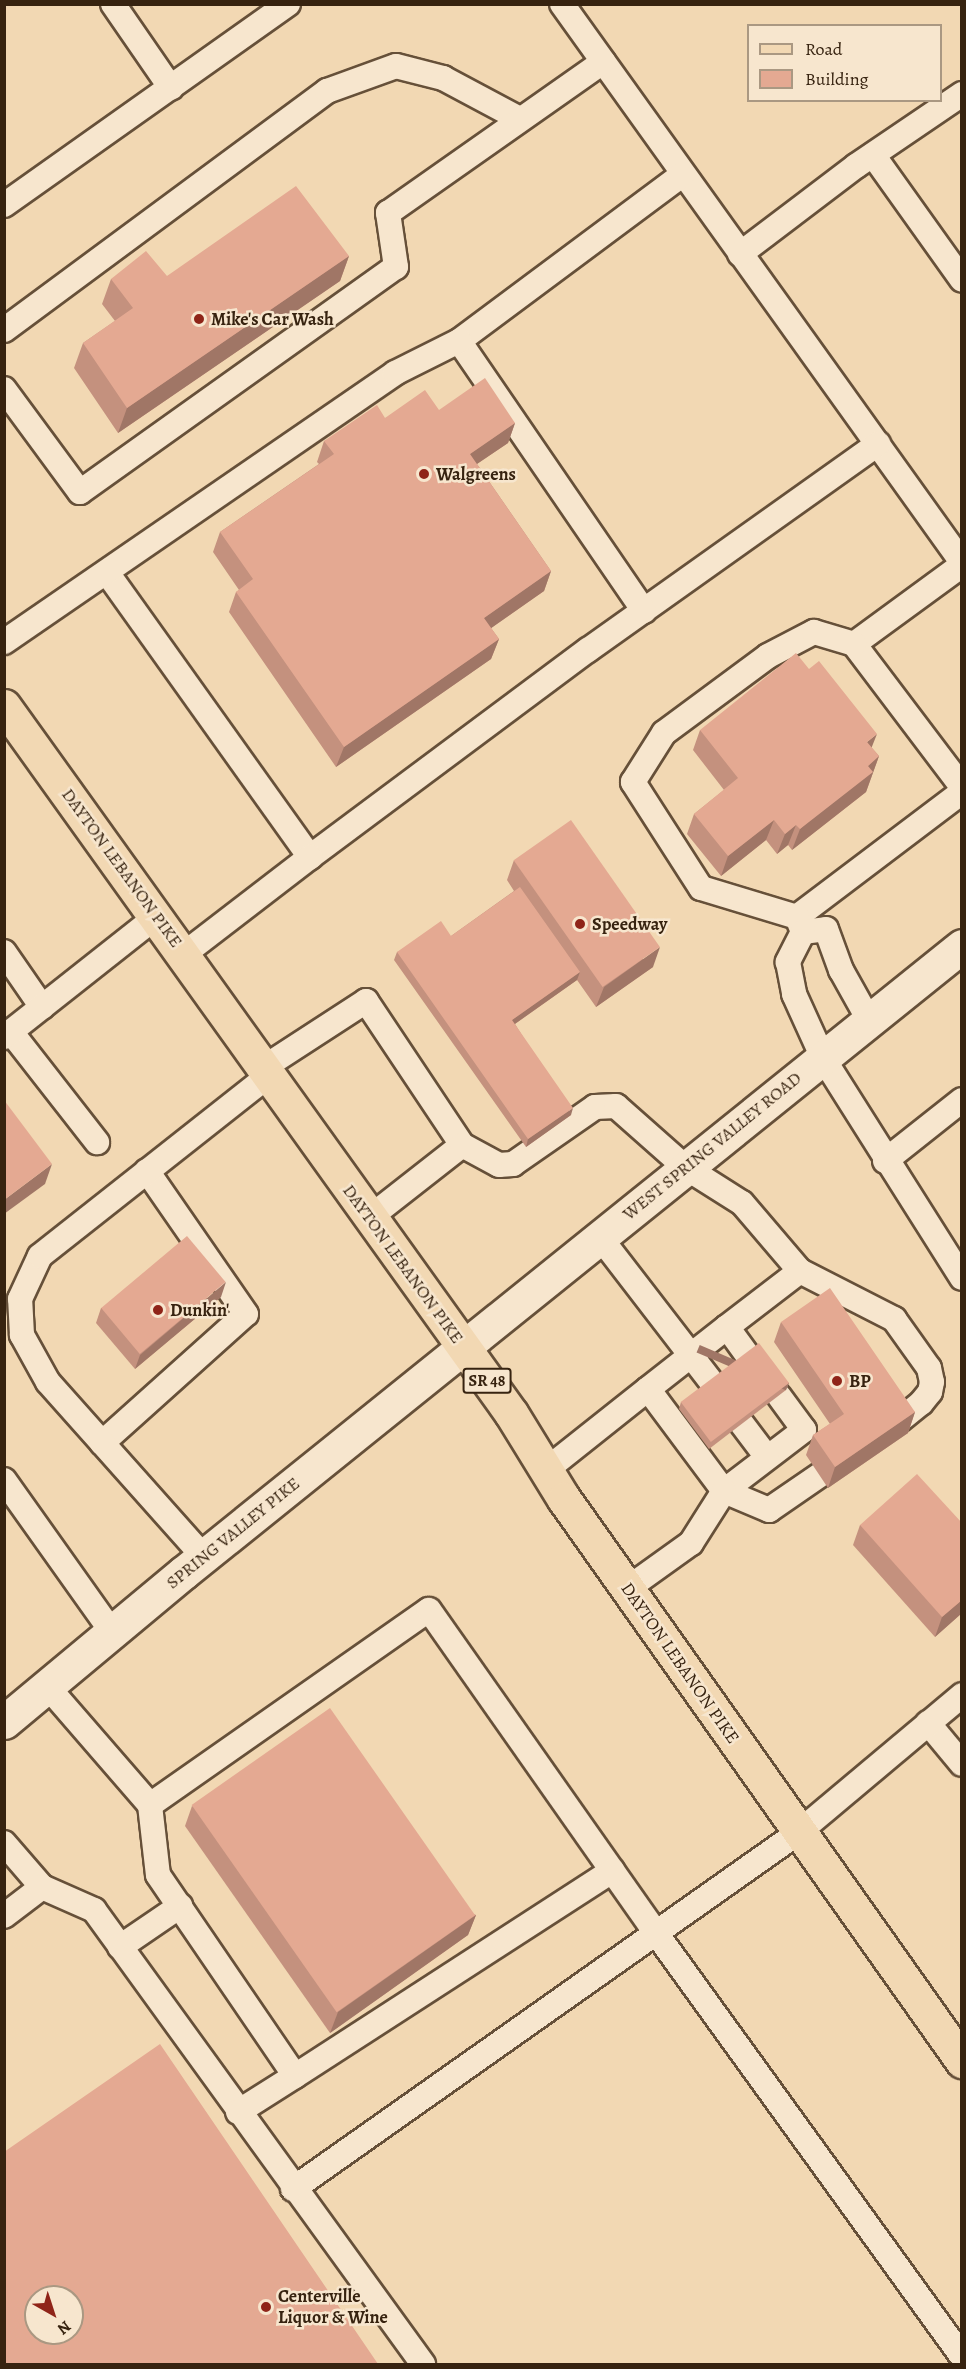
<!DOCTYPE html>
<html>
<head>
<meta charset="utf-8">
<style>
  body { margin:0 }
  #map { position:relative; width:966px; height:2369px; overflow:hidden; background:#f2d8b3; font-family:Alegreya,serif }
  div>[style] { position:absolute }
  .roads { filter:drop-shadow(2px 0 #665039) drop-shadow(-2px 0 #665039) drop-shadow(0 2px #665039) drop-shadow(0 -2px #665039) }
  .service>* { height:24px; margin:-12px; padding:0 12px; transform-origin:12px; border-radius:12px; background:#f7e6ce }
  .tertiary>* { height:33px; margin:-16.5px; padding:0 16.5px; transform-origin:16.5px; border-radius:16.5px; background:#f7e6ce }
  .primary>* { height:33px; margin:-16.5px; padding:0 16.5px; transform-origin:16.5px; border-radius:16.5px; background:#f2d8b3 }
  .wall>* { inset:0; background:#c4917e }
  .shaded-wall>* { inset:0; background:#a07666; transform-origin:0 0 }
  .building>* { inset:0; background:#e4a992; transform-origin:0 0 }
  .dots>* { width:16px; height:16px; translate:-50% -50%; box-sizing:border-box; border:3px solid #f7e6ce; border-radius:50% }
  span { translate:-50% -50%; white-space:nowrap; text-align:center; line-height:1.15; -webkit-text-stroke:5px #f7e6ce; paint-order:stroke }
  .shield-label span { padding:2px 4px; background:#f7e6ce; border:2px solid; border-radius:4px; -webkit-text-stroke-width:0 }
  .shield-label { font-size:16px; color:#372310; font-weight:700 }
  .poi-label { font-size:18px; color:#372310; font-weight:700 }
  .left { translate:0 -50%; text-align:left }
  .street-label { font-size:18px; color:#372310 }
  .frame { position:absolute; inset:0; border:6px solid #372310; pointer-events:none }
  .legend { position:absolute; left:747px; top:24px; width:195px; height:78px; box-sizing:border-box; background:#f7e6ce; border:2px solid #aa9882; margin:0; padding:8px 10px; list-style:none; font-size:18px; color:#372310 }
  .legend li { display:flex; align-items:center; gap:12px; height:30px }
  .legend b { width:30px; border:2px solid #aa9882 }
  .north { position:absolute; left:24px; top:2285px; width:60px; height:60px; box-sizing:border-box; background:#f7e6ce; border:2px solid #aa9882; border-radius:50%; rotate:141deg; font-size:16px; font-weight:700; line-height:24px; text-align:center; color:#372310 }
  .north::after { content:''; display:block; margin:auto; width:21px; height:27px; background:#8f2418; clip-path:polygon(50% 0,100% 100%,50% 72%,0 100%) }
</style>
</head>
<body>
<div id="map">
  <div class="roads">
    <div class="service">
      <i style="left:113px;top:4px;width:102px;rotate:55.4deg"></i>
      <i style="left:562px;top:4px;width:687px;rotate:54.37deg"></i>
      <i style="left:873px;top:155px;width:153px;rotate:54.5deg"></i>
      <i style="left:4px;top:205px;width:348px;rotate:-35.3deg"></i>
      <i style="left:740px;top:254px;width:146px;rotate:-37.2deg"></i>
      <i style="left:856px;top:166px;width:128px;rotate:-34.2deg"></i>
      <i style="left:4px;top:330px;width:402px;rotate:-36.5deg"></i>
      <i style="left:327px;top:91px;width:73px;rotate:-19.9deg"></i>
      <i style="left:396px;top:66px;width:49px;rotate:14.3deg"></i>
      <i style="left:443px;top:78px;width:85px;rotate:28.1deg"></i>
      <i style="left:4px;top:389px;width:128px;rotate:53.6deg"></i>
      <i style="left:80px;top:492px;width:388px;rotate:-35.5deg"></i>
      <i style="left:396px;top:267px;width:55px;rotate:-98.4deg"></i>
      <i style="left:388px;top:213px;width:263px;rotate:-35.1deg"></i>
      <i style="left:962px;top:565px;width:134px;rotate:143.8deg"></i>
      <i style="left:854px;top:644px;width:179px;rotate:52.9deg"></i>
      <i style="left:108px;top:574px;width:348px;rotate:54.5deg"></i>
      <i style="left:310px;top:857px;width:347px;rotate:-36.7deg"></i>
      <i style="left:588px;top:650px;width:356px;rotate:-35.4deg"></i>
      <i style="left:644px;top:611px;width:327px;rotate:-124.4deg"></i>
      <i style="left:459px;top:341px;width:279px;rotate:-36.7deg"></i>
      <i style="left:4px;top:642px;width:475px;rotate:-34.5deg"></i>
      <i style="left:395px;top:373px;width:72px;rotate:-26.6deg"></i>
      <i style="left:962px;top:792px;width:207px;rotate:142.9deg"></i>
      <i style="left:797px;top:917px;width:16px;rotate:68deg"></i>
      <i style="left:803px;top:932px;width:34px;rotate:117deg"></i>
      <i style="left:788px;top:962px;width:33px;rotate:79deg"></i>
      <i style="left:794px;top:994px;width:70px;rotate:65.6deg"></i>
      <i style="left:823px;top:1058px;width:260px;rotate:57.7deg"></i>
      <i style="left:797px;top:917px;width:100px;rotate:-163.2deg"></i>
      <i style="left:701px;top:888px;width:126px;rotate:-122.7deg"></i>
      <i style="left:633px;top:782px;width:58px;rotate:-57.7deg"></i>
      <i style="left:664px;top:733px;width:129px;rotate:-36.5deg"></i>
      <i style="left:768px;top:656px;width:52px;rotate:-27.6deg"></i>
      <i style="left:814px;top:632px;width:42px;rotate:16.7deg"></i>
      <i style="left:803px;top:932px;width:23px;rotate:-7deg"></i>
      <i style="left:826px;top:929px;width:44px;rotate:69.9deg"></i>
      <i style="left:841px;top:970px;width:57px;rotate:60.8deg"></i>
      <i style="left:4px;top:952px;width:67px;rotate:55.4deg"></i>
      <i style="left:184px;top:954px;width:159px;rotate:-37.6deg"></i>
      <i style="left:11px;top:1032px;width:140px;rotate:52deg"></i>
      <i style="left:4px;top:1037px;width:195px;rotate:-38.3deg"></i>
      <i style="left:263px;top:1068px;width:123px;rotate:-33deg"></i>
      <i style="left:366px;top:1001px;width:173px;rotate:56.3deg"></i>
      <i style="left:885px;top:1161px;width:98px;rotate:-38.4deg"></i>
      <i style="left:369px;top:1218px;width:118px;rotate:-38.1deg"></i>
      <i style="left:462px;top:1145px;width:42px;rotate:28.4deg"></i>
      <i style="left:499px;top:1165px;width:14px;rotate:-4deg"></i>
      <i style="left:513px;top:1164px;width:100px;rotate:-34.8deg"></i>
      <i style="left:595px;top:1107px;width:21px;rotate:-3deg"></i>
      <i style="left:616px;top:1106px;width:92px;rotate:41.5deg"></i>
      <i style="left:685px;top:1167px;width:67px;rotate:32.3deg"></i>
      <i style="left:742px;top:1203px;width:89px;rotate:49.5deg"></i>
      <i style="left:800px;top:1271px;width:106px;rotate:27.1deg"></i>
      <i style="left:894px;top:1319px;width:60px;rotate:54.5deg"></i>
      <i style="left:929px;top:1368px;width:14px;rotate:78deg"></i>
      <i style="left:932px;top:1382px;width:10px;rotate:101deg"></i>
      <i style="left:930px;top:1392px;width:14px;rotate:129deg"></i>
      <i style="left:921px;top:1403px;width:27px;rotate:141deg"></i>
      <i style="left:599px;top:1236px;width:187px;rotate:52.4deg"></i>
      <i style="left:727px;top:1327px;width:92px;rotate:-37.5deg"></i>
      <i style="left:648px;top:1389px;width:100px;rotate:-38.1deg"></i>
      <i style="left:727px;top:1327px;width:36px;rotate:54deg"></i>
      <i style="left:779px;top:1396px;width:42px;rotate:53.7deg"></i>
      <i style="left:804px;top:1430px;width:101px;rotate:142.7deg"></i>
      <i style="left:724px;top:1491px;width:49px;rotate:22.9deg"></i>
      <i style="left:769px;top:1510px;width:62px;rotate:-34.5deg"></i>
      <i style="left:742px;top:1424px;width:41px;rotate:52.9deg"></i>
      <i style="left:102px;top:1443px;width:193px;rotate:-41.9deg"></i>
      <i style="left:246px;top:1314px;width:174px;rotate:-124.7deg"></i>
      <i style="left:546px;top:1470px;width:130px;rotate:-38.5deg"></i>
      <i style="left:648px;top:1389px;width:127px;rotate:53.3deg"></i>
      <i style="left:724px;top:1491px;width:62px;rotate:122.4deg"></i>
      <i style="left:691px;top:1543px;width:79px;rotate:144.3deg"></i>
      <i style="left:4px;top:1480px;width:186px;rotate:54.6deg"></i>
      <i style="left:203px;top:1556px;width:233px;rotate:-131.7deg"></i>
      <i style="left:48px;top:1382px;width:54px;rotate:-119deg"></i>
      <i style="left:22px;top:1335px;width:36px;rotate:-93deg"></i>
      <i style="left:20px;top:1299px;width:47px;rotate:-65.1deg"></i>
      <i style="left:40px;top:1256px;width:290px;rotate:-38.3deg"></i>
      <i style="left:47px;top:1686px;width:157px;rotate:49.1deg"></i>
      <i style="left:150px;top:1805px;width:340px;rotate:-35deg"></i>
      <i style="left:429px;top:1610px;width:395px;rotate:54.9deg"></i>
      <i style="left:656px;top:1933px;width:521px;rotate:54.14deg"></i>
      <i style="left:928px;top:1723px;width:53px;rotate:50.3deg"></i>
      <i style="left:150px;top:1805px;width:70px;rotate:83.5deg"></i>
      <i style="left:158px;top:1875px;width:243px;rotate:55.7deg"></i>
      <i style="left:295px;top:2076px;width:378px;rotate:-32.9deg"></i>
      <i style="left:4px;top:1843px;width:58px;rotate:49.2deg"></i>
      <i style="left:42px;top:1887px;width:57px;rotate:23.9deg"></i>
      <i style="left:94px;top:1910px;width:561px;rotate:54.07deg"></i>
      <i style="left:4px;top:1916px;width:48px;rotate:-37.3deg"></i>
      <i style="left:120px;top:1947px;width:73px;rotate:-34.3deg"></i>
      <i style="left:238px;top:2112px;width:67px;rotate:-32.3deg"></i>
      <i style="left:293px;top:2189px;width:619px;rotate:-35.2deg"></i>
      <i style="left:799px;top:1832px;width:213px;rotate:-40deg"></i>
    </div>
    <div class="tertiary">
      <i style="left:4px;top:1722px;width:233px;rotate:-39.8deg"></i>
      <i style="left:183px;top:1573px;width:1000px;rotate:-38.83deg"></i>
    </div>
    <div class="primary">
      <i style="left:4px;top:706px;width:870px;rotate:54.36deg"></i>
      <i style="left:511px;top:1413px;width:101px;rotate:58.4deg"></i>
      <i style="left:564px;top:1499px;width:689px;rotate:54.69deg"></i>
    </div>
  </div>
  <div class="wall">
    <i style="clip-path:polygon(349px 256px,340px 281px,118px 433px,74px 368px,83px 343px,115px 321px,102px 304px,111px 279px,167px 276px)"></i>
    <i style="clip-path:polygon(439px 410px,515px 423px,508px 443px,477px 464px,551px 571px,544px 591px,491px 628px,499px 639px,491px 659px,336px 767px,229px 612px,236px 592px,239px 590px,213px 552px,220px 532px,319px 464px,317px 462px,324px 441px,385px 418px)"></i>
    <i style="clip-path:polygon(700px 730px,872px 748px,879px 756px,866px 792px,792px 850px,788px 845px,777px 854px,766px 840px,721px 876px,687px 834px,694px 814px,724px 790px,693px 750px)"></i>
    <i style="clip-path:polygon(514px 860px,653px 967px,596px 1007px,577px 980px,515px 1024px,571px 1115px,526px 1147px,394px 960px,397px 952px,451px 936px,514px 891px,507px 880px)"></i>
    <i style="clip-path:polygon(221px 1297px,135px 1369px,96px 1323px,101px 1308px)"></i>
    <i style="clip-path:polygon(781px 1322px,915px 1412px,908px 1433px,828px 1488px,806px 1455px,813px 1435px,830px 1424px,774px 1342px)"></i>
    <i style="clip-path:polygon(789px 1383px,786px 1390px,709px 1449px,679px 1409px,681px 1402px)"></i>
    <i style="clip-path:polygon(962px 1523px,962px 1613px,935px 1637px,853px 1545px,860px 1525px)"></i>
    <i style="clip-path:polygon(192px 1806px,476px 1915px,468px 1935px,330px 2033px,185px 1826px)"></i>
  </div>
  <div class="shaded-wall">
    <i style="clip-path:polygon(349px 256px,340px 281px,118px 433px,127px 408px)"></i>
    <i style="clip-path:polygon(515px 423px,508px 443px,462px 474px,470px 454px)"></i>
    <i style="clip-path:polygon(551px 571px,544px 591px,477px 638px,484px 618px)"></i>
    <i style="clip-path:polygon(499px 639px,491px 659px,336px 767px,344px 747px)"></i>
    <i style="clip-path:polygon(877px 734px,869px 754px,867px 742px)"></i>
    <i style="clip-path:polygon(879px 756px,866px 792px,792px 850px,800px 829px,868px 766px)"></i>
    <i style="clip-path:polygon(774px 820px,766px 840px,721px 876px,728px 856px)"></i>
    <i style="clip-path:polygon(796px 825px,788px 845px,777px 854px,785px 834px)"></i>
    <i style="clip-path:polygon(660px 947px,653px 967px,596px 1007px,604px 987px)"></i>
    <i style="clip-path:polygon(580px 972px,577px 980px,509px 1028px,512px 1020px)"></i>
    <i style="clip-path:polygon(573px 1108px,571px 1115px,526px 1147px,528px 1139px)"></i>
    <i style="clip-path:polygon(52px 1164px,45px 1184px,4px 1214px,4px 1200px)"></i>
    <i style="clip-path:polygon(226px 1282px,221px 1297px,135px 1369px,140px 1355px)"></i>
    <i style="left:789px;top:1383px;width:8px;height:97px;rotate:113deg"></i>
    <i style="clip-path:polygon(915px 1412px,908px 1433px,828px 1488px,835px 1467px)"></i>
    <i style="clip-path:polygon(962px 1600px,962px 1613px,935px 1637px,942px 1617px)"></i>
    <i style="clip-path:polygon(476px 1915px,468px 1935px,330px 2033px,338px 2012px)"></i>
  </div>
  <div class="building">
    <i style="clip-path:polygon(296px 186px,349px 256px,127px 408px,83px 343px,133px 308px,111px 279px,146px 251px,167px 276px)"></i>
    <i style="clip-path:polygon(485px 378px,515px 423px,470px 454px,551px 571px,484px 618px,499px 639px,344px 747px,236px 592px,253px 579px,220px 532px,334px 454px,324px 441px,377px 405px,385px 418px,425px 390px,439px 410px)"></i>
    <i style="clip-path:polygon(796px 653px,809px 669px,819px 661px,877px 734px,867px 742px,879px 756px,868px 766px,873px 772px,800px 829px,796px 825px,785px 834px,774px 820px,728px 856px,694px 814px,738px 778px,700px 730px)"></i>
    <i style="left:571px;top:820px;width:155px;height:70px;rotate:55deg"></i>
    <i style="clip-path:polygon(520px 887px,580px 972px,512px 1020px,573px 1108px,528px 1139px,397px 952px,441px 921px,451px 936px)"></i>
    <i style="clip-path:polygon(4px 1100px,52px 1164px,4px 1200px)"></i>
    <i style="left:187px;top:1236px;width:60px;height:112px;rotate:50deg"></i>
    <i style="clip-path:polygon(830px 1288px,915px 1412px,835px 1467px,813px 1435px,844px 1414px,781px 1322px)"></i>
    <i style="left:759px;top:1343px;width:50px;height:98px;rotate:53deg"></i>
    <i style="clip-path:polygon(917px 1474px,962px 1523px,962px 1600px,942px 1617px,860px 1525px)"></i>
    <i style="left:330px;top:1708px;width:253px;height:169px;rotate:55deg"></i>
    <i style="clip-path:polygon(evenodd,160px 2044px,378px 2364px,4px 2364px,4px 2152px,160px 2044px,36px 2297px,72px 2297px,72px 2333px,36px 2333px,36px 2297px)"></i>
  </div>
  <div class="dots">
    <i style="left:199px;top:319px;background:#8f2418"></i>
    <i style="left:424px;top:474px;background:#8f2418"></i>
    <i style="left:580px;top:924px;background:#8f2418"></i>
    <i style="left:158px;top:1310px;background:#8f2418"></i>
    <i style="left:837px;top:1381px;background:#8f2418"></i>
    <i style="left:266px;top:2307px;background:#8f2418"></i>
  </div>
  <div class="shield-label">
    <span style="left:487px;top:1381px">SR 48</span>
  </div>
  <div class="poi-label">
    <span class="left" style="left:211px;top:319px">Mike's Car Wash</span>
    <span class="left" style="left:436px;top:474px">Walgreens</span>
    <span class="left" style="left:592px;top:924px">Speedway</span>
    <span class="left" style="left:170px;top:1310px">Dunkin'</span>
    <span class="left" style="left:849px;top:1381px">BP</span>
    <span class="left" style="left:278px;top:2307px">Centerville<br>Liquor &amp; Wine</span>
  </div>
  <div class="street-label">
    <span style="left:122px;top:868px;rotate:54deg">DAYTON LEBANON PIKE</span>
    <span style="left:712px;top:1146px;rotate:-39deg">WEST SPRING VALLEY ROAD</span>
    <span style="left:403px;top:1264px;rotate:54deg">DAYTON LEBANON PIKE</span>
    <span style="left:233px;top:1533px;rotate:-39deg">SPRING VALLEY PIKE</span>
    <span style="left:680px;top:1663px;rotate:55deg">DAYTON LEBANON PIKE</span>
  </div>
  <div class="frame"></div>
  <ul class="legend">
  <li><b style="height:8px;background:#f2d8b3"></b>Road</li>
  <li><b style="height:16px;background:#e4a992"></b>Building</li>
  </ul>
  <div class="north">N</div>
</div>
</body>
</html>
